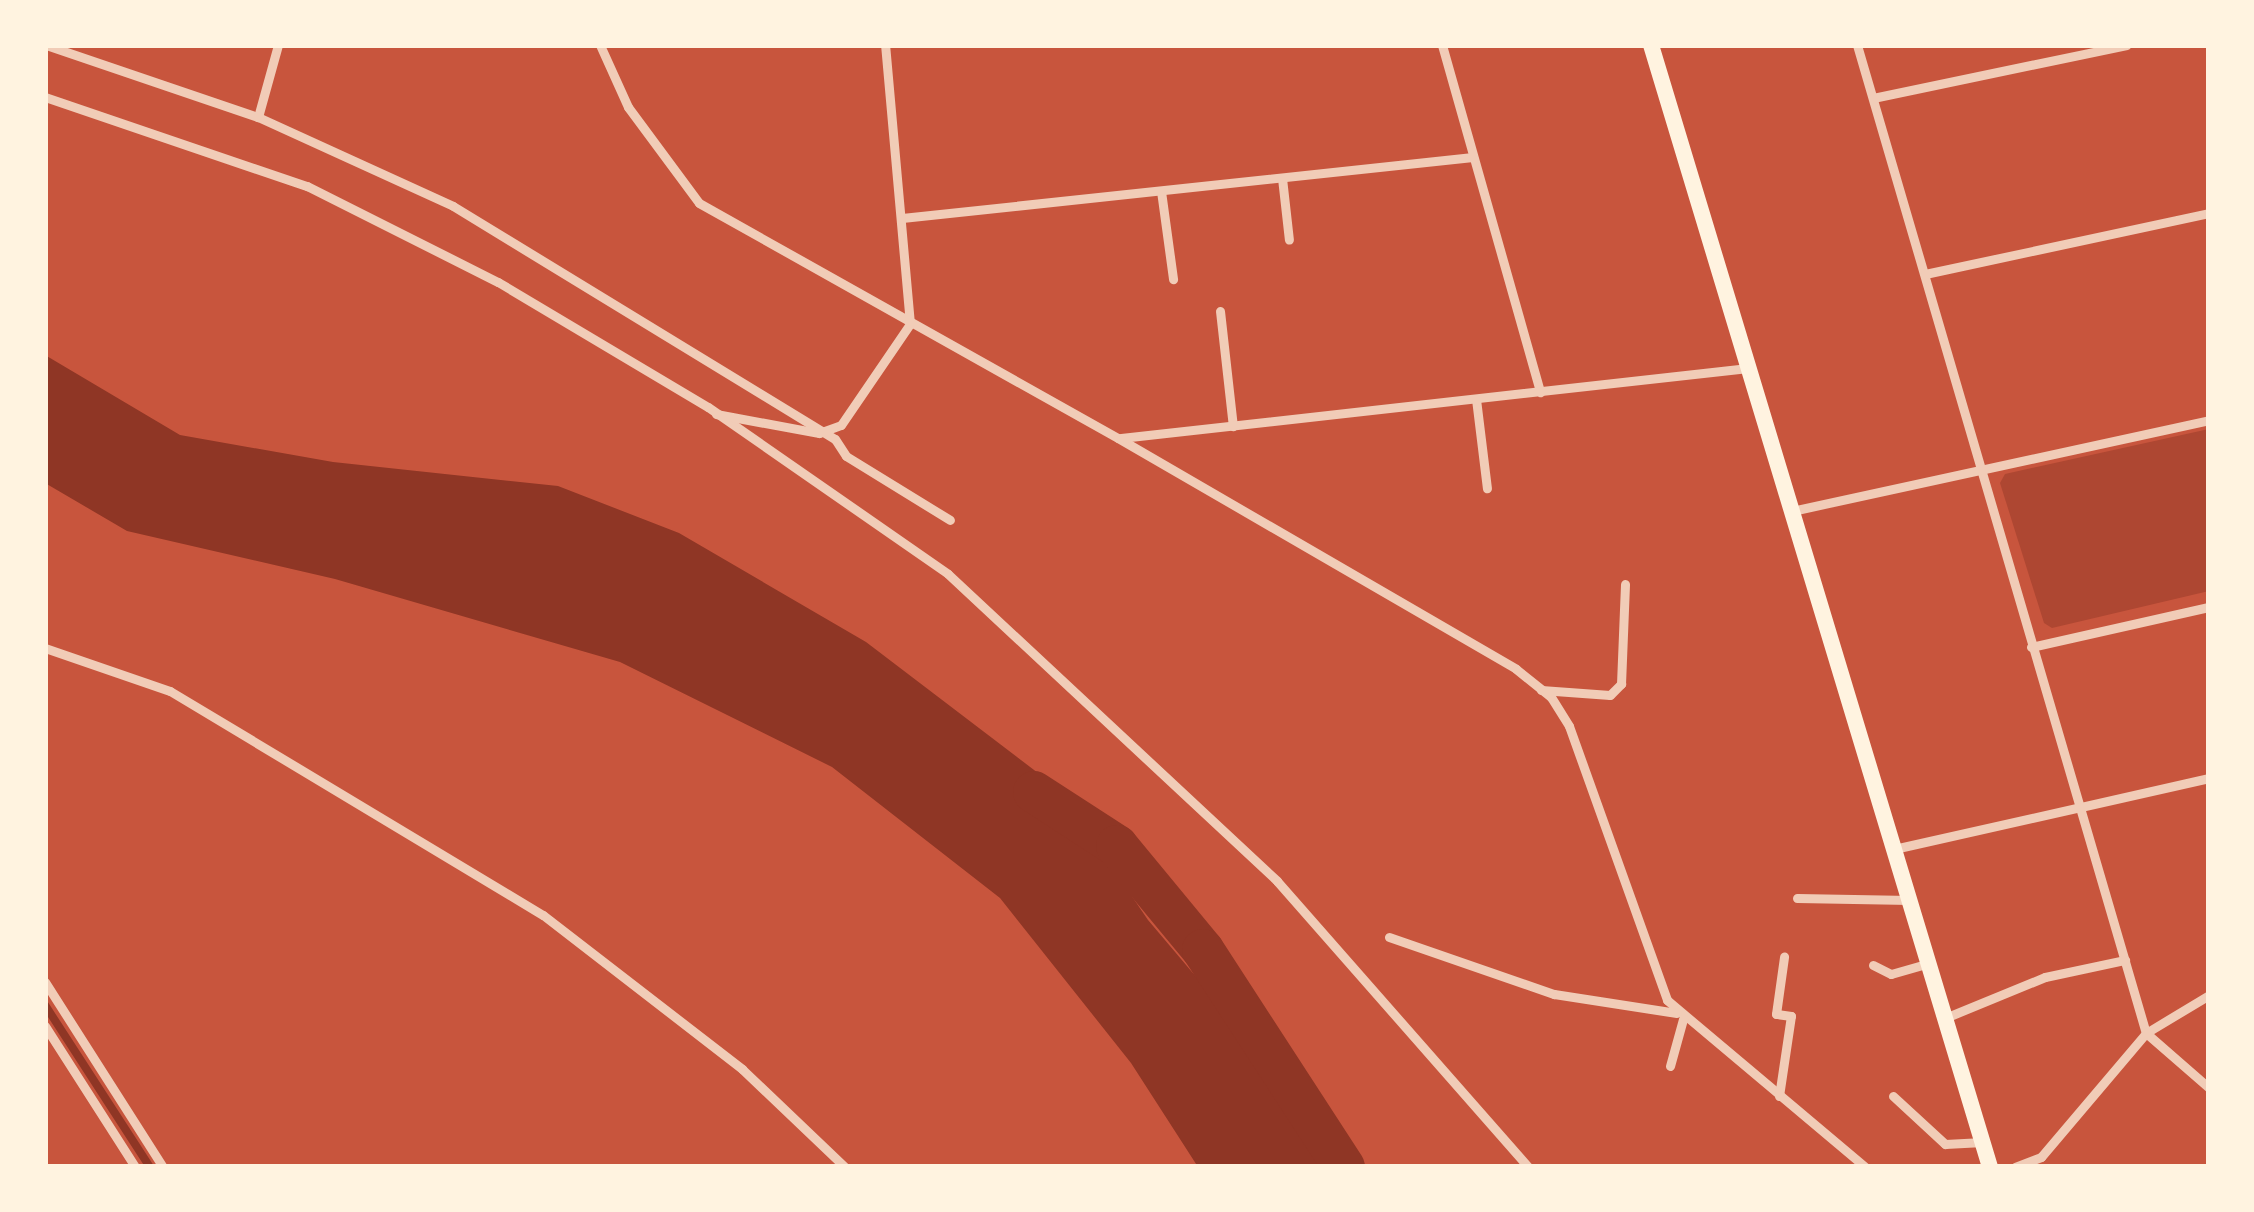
<!DOCTYPE html>
<html>
<head>
<meta charset="utf-8">
<style>
  body { margin:0 }
  #map { position:relative; width:2254px; height:1212px; overflow:hidden; background:#c8553d; font-family:"Exo 2",sans-serif }
  div>[style] { position:absolute }
  .green>* { inset:0; background:#ae4732 }
  .water>* { inset:0; background:#8f3625 }
  .stream>* { height:8px; margin:-4px; padding:0 4px; transform-origin:4px; border-radius:4px; background:#8f3625 }
  .river>* { height:42px; margin:-21px; padding:0 21px; transform-origin:21px; border-radius:21px; background:#8f3625 }
  .minor>* { height:9px; margin:-4.5px; padding:0 4.5px; transform-origin:4.5px; border-radius:4.5px; background:#f1ccb7 }
  .trunk>* { height:16px; margin:-8px; padding:0 8px; transform-origin:8px; border-radius:8px; background:#fff3e0 }
  span { translate:-50% -50%; white-space:nowrap; text-align:center; line-height:1.15; -webkit-text-stroke:9px #fff3e0; paint-order:stroke }
  .frame { position:absolute; inset:0; border:48px solid #fff3e0; pointer-events:none }
</style>
</head>
<body>
<div id="map">
  <div class="green">
    <i style="clip-path:polygon(2209px 429px,2209px 591px,2052px 628px,2044px 623px,2000px 483px,2005px 474px)"></i>
  </div>
  <div class="water">
    <i style="clip-path:polygon(45px 355px,180px 435px,333px 462px,558px 486px,679px 533px,866px 642px,1059px 789px,1148px 920px,1357px 1167px,1198px 1167px,1131px 1063px,1000px 898px,832px 767px,620px 662px,335px 579px,127px 531px,45px 483px)"></i>
  </div>
  <div class="stream">
    <i style="left:45px;top:1005px;width:193px;rotate:57.1deg"></i>
  </div>
  <div class="river">
    <i style="left:1034px;top:792px;width:99px;rotate:33deg"></i>
    <i style="left:1117px;top:846px;width:135px;rotate:50.4deg"></i>
    <i style="left:1203px;top:950px;width:259px;rotate:57deg"></i>
  </div>
  <div class="minor">
    <i style="left:46px;top:45px;width:224px;rotate:18.8deg"></i>
    <i style="left:258px;top:117px;width:214px;rotate:24.5deg"></i>
    <i style="left:453px;top:206px;width:447px;rotate:31.4deg"></i>
    <i style="left:835px;top:439px;width:20px;rotate:57deg"></i>
    <i style="left:846px;top:456px;width:122px;rotate:31.6deg"></i>
    <i style="left:600px;top:45px;width:68px;rotate:65.7deg"></i>
    <i style="left:628px;top:107px;width:119px;rotate:53.5deg"></i>
    <i style="left:699px;top:203px;width:480px;rotate:29.3deg"></i>
    <i style="left:1118px;top:438px;width:460px;rotate:30.1deg"></i>
    <i style="left:1516px;top:669px;width:45px;rotate:38.7deg"></i>
    <i style="left:1551px;top:697px;width:34px;rotate:58deg"></i>
    <i style="left:1569px;top:726px;width:291px;rotate:70.3deg"></i>
    <i style="left:1667px;top:1000px;width:259px;rotate:40.1deg"></i>
    <i style="left:1442px;top:45px;width:361px;rotate:74.2deg"></i>
    <i style="left:1857px;top:45px;width:1029px;rotate:73.7deg"></i>
    <i style="left:2146px;top:1033px;width:84px;rotate:41.1deg"></i>
    <i style="left:45px;top:97px;width:277px;rotate:18.8deg"></i>
    <i style="left:307px;top:186px;width:214px;rotate:26.7deg"></i>
    <i style="left:498px;top:282px;width:244px;rotate:30.8deg"></i>
    <i style="left:708px;top:407px;width:292px;rotate:34.8deg"></i>
    <i style="left:948px;top:574px;width:450px;rotate:43deg"></i>
    <i style="left:1277px;top:881px;width:381px;rotate:48.7deg"></i>
    <i style="left:1873px;top:98px;width:259px;rotate:-11.8deg"></i>
    <i style="left:258px;top:117px;width:75px;rotate:-74.5deg"></i>
    <i style="left:1282px;top:178px;width:62px;rotate:83.6deg"></i>
    <i style="left:1161px;top:191px;width:89px;rotate:82.2deg"></i>
    <i style="left:902px;top:218px;width:574px;rotate:-6.1deg"></i>
    <i style="left:1925px;top:274px;width:290px;rotate:-12.1deg"></i>
    <i style="left:1220px;top:311px;width:116px;rotate:83.6deg"></i>
    <i style="left:1476px;top:399px;width:90px;rotate:83deg"></i>
    <i style="left:716px;top:414px;width:105px;rotate:10.5deg"></i>
    <i style="left:819px;top:433px;width:23px;rotate:-20deg"></i>
    <i style="left:841px;top:425px;width:122px;rotate:-55.7deg"></i>
    <i style="left:910px;top:324px;width:280px;rotate:-95.1deg"></i>
    <i style="left:1121px;top:438px;width:631px;rotate:-6.37deg"></i>
    <i style="left:1792px;top:511px;width:427px;rotate:-12.3deg"></i>
    <i style="left:2031px;top:647px;width:182px;rotate:-12.7deg"></i>
    <i style="left:45px;top:648px;width:132px;rotate:19deg"></i>
    <i style="left:170px;top:691px;width:435px;rotate:31deg"></i>
    <i style="left:543px;top:915px;width:252px;rotate:37.7deg"></i>
    <i style="left:742px;top:1069px;width:142px;rotate:43.6deg"></i>
    <i style="left:1541px;top:690px;width:69px;rotate:4.1deg"></i>
    <i style="left:1610px;top:695px;width:16px;rotate:-45deg"></i>
    <i style="left:1621px;top:684px;width:100px;rotate:-87.7deg"></i>
    <i style="left:1894px;top:849px;width:323px;rotate:-12.7deg"></i>
    <i style="left:1797px;top:898px;width:113px;rotate:1deg"></i>
    <i style="left:1389px;top:937px;width:175px;rotate:19.1deg"></i>
    <i style="left:1554px;top:994px;width:124px;rotate:8.8deg"></i>
    <i style="left:1873px;top:965px;width:20px;rotate:27deg"></i>
    <i style="left:1891px;top:974px;width:40px;rotate:-16deg"></i>
    <i style="left:45px;top:982px;width:219px;rotate:57.5deg"></i>
    <i style="left:1945px;top:1018px;width:108px;rotate:-22.3deg"></i>
    <i style="left:2045px;top:977px;width:82px;rotate:-12deg"></i>
    <i style="left:45px;top:1026px;width:167px;rotate:57.4deg"></i>
    <i style="left:1670px;top:1066px;width:49px;rotate:-74.5deg"></i>
    <i style="left:1779px;top:1096px;width:81px;rotate:-81.5deg"></i>
    <i style="left:1791px;top:1016px;width:15px;rotate:-172deg"></i>
    <i style="left:1776px;top:1014px;width:58px;rotate:-82deg"></i>
    <i style="left:1893px;top:1096px;width:71px;rotate:42.7deg"></i>
    <i style="left:1945px;top:1144px;width:38px;rotate:-3deg"></i>
    <i style="left:2015px;top:1167px;width:28px;rotate:-21deg"></i>
    <i style="left:2041px;top:1157px;width:162px;rotate:-49.7deg"></i>
    <i style="left:2146px;top:1033px;width:74px;rotate:-31.1deg"></i>
  </div>
  <div class="trunk">
    <i style="left:1651px;top:45px;width:1172px;rotate:73.19deg"></i>
  </div>
  <div class="frame"></div>
</div>
</body>
</html>
